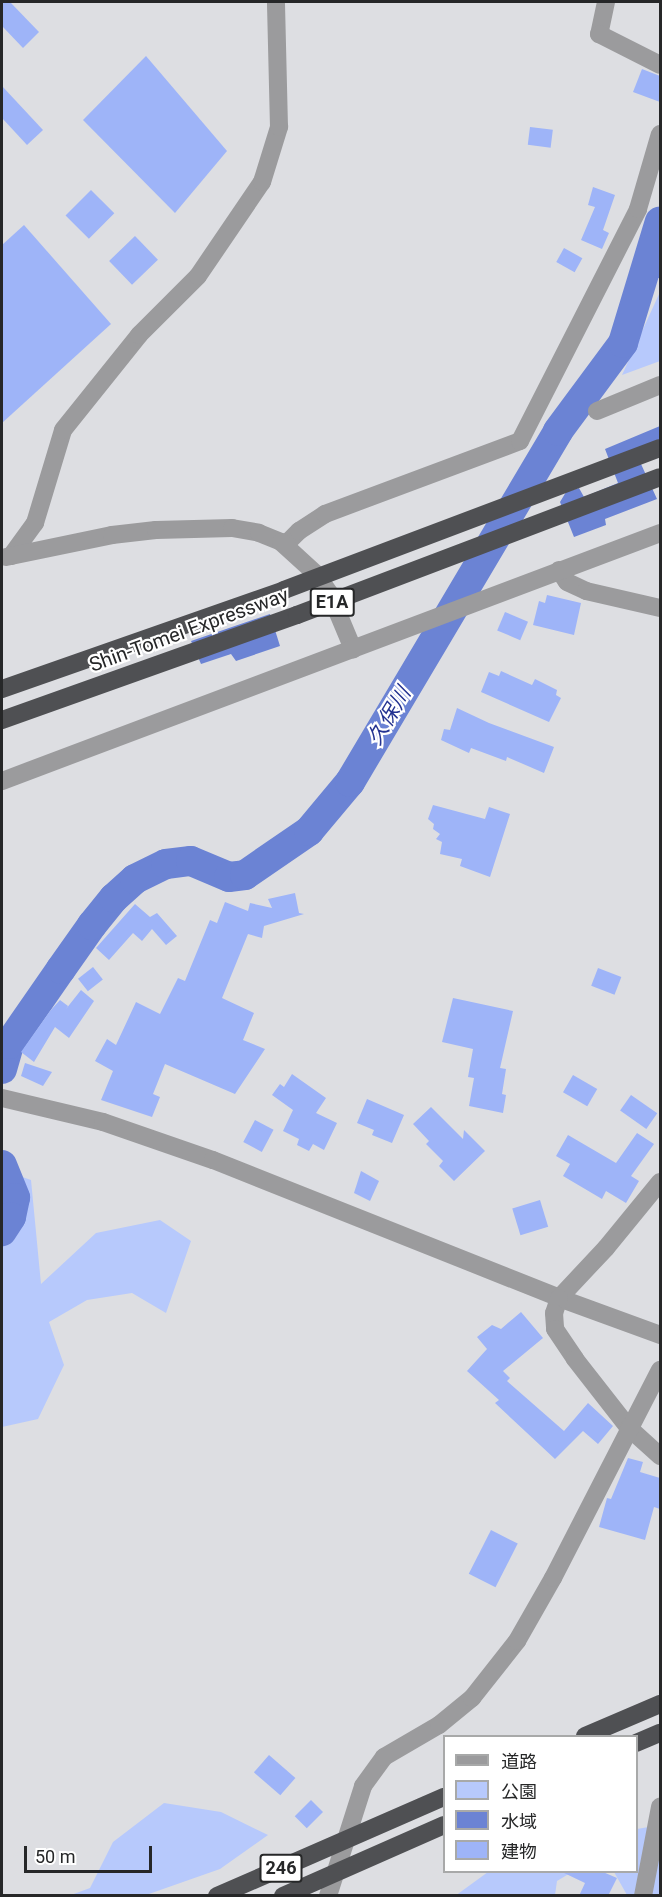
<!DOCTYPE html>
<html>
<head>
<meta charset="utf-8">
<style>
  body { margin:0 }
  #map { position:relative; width:662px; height:1897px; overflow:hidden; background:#dddee2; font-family:Roboto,"Noto Sans JP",sans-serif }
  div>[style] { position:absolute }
  .green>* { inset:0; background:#b7c9fc }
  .water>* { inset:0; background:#6b83d4 }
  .stream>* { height:5px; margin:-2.5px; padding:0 2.5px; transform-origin:2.5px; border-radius:2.5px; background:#6b83d4 }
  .river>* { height:30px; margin:-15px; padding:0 15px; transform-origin:15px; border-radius:15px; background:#6b83d4 }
  .building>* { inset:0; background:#9eb4f8; transform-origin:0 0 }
  .minor>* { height:18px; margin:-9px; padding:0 9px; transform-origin:9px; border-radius:9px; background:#9b9b9d }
  .highway>* { height:18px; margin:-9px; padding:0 9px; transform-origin:9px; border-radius:9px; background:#4f5053 }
  .highway-bridge>* { height:18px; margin:-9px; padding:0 9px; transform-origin:9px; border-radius:9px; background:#4f5053 }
  span { translate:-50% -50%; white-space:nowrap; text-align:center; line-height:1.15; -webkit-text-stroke:4.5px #fff; paint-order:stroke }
  .shield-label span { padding:2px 4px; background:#fff; border:2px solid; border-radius:4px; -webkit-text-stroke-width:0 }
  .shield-label { font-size:18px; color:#262728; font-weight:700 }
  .street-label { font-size:20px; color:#262728 }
  .water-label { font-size:21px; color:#243391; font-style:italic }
  .frame { position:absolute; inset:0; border:3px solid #262728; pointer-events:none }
  .legend { position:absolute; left:443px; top:1735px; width:195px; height:138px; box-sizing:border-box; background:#fff; border:2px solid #a8a9a9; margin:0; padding:8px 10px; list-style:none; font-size:18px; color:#262728 }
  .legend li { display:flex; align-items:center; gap:12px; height:30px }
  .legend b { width:30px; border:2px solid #a8a9a9 }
  .scale { position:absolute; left:24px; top:1846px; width:128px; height:27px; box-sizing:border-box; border:3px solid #262728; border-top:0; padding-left:8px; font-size:18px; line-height:21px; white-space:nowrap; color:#262728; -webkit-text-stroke:4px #fff; paint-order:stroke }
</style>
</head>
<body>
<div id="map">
  <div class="green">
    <i style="clip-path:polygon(660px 292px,660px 361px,622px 375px)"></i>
    <i style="clip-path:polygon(2px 1170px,31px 1180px,41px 1284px,96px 1233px,160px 1220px,191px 1241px,166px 1313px,132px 1293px,87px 1300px,49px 1322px,64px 1365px,38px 1419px,2px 1427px)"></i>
    <i style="clip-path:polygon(164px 1803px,221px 1812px,268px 1835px,220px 1869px,146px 1895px,71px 1895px,90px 1888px,113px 1842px)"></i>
    <i style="clip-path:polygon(660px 1825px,660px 1895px,627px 1895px,614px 1872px,636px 1872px,637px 1829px)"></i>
    <i style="clip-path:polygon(488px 1872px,572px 1872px,557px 1881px,555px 1895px,455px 1896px)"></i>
  </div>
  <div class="water">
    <i style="clip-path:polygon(660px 426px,660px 456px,641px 464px,657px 499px,605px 519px,606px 525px,574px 537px,560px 502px,566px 492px,579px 488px,584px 497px,618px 483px,605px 449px)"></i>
    <i style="clip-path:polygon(270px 614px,280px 646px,236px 661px,231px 654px,201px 664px,191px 641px)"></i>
  </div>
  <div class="stream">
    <i style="left:645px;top:275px;width:15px"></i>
  </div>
  <div class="river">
    <i style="left:2px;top:1069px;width:26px;rotate:-74deg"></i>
    <i style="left:9px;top:1044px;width:91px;rotate:-55.3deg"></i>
    <i style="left:61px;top:969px;width:54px;rotate:-54.8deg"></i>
    <i style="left:92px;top:925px;width:35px;rotate:-51deg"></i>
    <i style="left:114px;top:898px;width:28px;rotate:-42deg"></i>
    <i style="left:135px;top:879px;width:34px;rotate:-26deg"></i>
    <i style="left:166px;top:864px;width:25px;rotate:-7deg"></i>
    <i style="left:191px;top:861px;width:41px;rotate:22.8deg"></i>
    <i style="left:229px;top:877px;width:16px;rotate:-7deg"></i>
    <i style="left:245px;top:875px;width:78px;rotate:-34.5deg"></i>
    <i style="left:309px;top:831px;width:64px;rotate:-50.1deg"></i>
    <i style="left:350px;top:782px;width:408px;rotate:-59.3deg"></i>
    <i style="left:558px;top:431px;width:109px;rotate:-53.5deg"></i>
    <i style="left:623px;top:343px;width:127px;rotate:-73.1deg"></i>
    <i style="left:2px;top:1165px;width:35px;rotate:68deg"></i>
    <i style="left:15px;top:1198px;width:19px;rotate:102deg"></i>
    <i style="left:11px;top:1217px;width:17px;rotate:123deg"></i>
  </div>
  <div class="building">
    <i style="clip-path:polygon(2px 2px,10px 2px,39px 32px,23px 48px,2px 26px)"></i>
    <i style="clip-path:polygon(146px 56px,227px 151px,175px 213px,83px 120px)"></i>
    <i style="clip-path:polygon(642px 69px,660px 76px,660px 102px,633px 92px)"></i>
    <i style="clip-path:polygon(2px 86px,43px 130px,27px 145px,2px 118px)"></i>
    <i style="left:530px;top:127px;width:23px;height:18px;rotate:7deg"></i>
    <i style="clip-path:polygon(593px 187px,615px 195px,603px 230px,609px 233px,602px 249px,581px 240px,595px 207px,588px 205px)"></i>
    <i style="left:91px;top:190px;width:33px;height:36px;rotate:45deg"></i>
    <i style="clip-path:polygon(24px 225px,111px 324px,2px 423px,2px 245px)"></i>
    <i style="left:135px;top:236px;width:33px;height:36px;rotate:46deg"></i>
    <i style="left:564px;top:248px;width:21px;height:16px;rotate:29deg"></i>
    <i style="clip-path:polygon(547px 595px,581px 603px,574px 635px,533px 625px,539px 601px,545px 603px)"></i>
    <i style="left:505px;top:612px;width:25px;height:20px;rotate:23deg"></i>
    <i style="clip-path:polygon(501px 671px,532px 685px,535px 679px,557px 690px,556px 695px,561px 698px,549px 722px,481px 692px,489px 672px,499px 676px)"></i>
    <i style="clip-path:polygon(457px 708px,489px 723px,554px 747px,544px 773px,507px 757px,506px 761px,471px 748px,469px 753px,441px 740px,444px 729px,450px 730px)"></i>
    <i style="clip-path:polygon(433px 805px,485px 819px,489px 807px,510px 814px,490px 877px,460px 866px,462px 859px,440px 854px,442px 842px,436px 839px,440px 834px,433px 829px,434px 824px,428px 819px)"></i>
    <i style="clip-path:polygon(295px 893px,299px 913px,304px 914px,264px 926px,262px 938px,248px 934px,222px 998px,254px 1013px,243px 1040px,265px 1049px,235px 1094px,165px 1064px,153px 1094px,160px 1097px,152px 1117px,101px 1100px,113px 1071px,95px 1061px,107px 1039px,116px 1045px,136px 1002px,160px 1014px,178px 978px,185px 981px,210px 920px,217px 923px,225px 902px,248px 911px,250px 903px,272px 908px,268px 899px)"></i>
    <i style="clip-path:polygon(135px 904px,150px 917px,157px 913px,177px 936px,166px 945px,152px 929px,142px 941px,133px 933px,109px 960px,96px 948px)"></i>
    <i style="left:93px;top:967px;width:16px;height:19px;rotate:52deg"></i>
    <i style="left:598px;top:968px;width:25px;height:19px;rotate:21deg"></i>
    <i style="clip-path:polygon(81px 990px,94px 1001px,69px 1038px,55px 1027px,34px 1062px,21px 1052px,50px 1011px,60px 1000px,68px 1006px,66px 1009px)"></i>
    <i style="clip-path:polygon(453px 998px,513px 1011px,500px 1068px,506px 1069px,502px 1094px,506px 1095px,503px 1113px,469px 1106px,474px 1078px,468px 1077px,473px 1049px,442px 1042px)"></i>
    <i style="clip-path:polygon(25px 1063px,52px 1072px,43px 1086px,21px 1076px)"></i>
    <i style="clip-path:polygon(292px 1074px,326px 1098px,316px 1113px,337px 1123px,324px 1150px,313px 1144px,309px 1151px,297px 1145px,299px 1139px,283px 1131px,293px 1110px,272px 1095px,280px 1084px,284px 1087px)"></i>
    <i style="left:573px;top:1075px;width:28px;height:20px;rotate:30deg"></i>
    <i style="left:631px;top:1095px;width:32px;height:19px;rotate:35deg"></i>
    <i style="clip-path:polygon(367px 1099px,404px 1115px,392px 1143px,372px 1135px,374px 1130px,357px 1123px)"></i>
    <i style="clip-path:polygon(431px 1107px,463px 1139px,464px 1130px,485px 1151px,454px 1181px,439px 1166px,443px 1161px,426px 1144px,429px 1141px,413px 1124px)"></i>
    <i style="left:255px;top:1120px;width:21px;height:25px;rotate:28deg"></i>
    <i style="clip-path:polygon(637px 1133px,654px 1144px,631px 1176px,639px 1181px,626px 1203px,606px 1191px,602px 1199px,563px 1176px,570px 1164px,556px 1156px,568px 1135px,616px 1163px)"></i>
    <i style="clip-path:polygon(361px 1171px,379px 1181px,370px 1201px,354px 1193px)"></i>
    <i style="left:540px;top:1200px;width:28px;height:29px;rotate:73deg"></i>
    <i style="clip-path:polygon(521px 1312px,543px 1338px,503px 1371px,510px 1378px,507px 1381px,564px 1431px,588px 1403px,613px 1426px,598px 1444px,583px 1431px,555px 1459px,495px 1403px,499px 1400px,467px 1371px,487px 1349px,477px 1337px,492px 1325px,501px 1329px)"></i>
    <i style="clip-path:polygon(628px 1458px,643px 1462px,640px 1472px,660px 1478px,660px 1509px,654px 1507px,645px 1540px,599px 1527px,607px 1498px,611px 1499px)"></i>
    <i style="left:491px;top:1530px;width:30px;height:49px;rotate:27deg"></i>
    <i style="left:269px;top:1755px;width:35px;height:23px;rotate:41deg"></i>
    <i style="left:311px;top:1800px;width:17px;height:23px;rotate:45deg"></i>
    <i style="clip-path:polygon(562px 1872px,603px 1872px,617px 1878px,608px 1896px,579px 1896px,585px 1883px)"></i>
  </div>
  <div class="minor">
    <i style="left:606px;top:2px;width:33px;rotate:102deg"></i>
    <i style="left:599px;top:34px;width:68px;rotate:26.9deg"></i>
    <i style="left:597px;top:411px;width:68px;rotate:-22.4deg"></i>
    <i style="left:285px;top:545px;width:20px;rotate:-45deg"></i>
    <i style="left:299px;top:531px;width:31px;rotate:-33deg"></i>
    <i style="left:325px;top:514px;width:208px;rotate:-20.5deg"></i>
    <i style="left:520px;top:441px;width:260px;rotate:-63deg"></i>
    <i style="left:638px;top:209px;width:78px;rotate:-73.7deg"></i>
    <i style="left:11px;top:556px;width:41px;rotate:-54deg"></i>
    <i style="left:35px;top:523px;width:97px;rotate:-73.2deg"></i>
    <i style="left:63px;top:430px;width:122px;rotate:-51.3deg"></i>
    <i style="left:139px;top:335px;width:83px;rotate:-45deg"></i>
    <i style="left:198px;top:276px;width:114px;rotate:-55.8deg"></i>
    <i style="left:262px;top:182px;width:58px;rotate:-72.8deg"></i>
    <i style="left:279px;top:127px;width:125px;rotate:-91.4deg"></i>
    <i style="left:6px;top:557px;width:108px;rotate:-11.7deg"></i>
    <i style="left:112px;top:535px;width:44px;rotate:-6.5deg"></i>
    <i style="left:156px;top:530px;width:76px;rotate:-1.5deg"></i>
    <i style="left:232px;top:528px;width:27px;rotate:10deg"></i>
    <i style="left:259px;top:533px;width:24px;rotate:22deg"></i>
    <i style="left:281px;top:542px;width:47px;rotate:42.4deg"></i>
    <i style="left:316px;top:574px;width:24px;rotate:55deg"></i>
    <i style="left:330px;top:594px;width:60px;rotate:67.3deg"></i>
    <i style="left:559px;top:570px;width:14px;rotate:56deg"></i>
    <i style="left:567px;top:582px;width:21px;rotate:25deg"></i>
    <i style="left:586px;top:591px;width:76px;rotate:12.9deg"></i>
    <i style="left:2px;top:781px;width:703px;rotate:-20.65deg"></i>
    <i style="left:2px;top:1098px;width:104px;rotate:13.4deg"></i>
    <i style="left:103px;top:1122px;width:116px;rotate:19.1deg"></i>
    <i style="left:213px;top:1160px;width:373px;rotate:21.7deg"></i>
    <i style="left:559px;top:1298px;width:108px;rotate:20.1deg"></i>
    <i style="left:660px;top:1182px;width:85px;rotate:129.3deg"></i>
    <i style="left:606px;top:1248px;width:69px;rotate:133.2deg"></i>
    <i style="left:559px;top:1298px;width:16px;rotate:108deg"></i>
    <i style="left:554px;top:1313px;width:16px;rotate:86deg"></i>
    <i style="left:555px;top:1329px;width:36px;rotate:56deg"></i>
    <i style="left:575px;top:1359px;width:88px;rotate:52deg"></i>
    <i style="left:629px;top:1428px;width:42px;rotate:42.1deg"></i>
    <i style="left:328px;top:1896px;width:115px;rotate:-72.3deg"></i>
    <i style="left:363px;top:1786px;width:36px;rotate:-54deg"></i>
    <i style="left:384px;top:1757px;width:64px;rotate:-30.2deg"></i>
    <i style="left:439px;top:1725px;width:43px;rotate:-39.3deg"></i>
    <i style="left:472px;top:1698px;width:73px;rotate:-51.7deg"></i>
    <i style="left:517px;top:1641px;width:73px;rotate:-60.3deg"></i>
    <i style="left:553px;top:1578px;width:234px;rotate:-62.8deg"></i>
    <i style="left:643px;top:1896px;width:91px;rotate:-79.2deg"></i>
  </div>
  <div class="highway">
    <i style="left:585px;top:1736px;width:82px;rotate:-23.1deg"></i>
    <i style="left:636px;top:1743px;width:26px;rotate:-23deg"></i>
    <i style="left:217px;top:1896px;width:248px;rotate:-23.6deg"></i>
    <i style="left:283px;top:1896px;width:176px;rotate:-23.8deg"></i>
  </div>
  <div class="highway-bridge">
    <i style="left:2px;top:689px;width:299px;rotate:-19.3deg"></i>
    <i style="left:284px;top:590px;width:402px;rotate:-20.7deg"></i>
    <i style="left:2px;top:720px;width:313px;rotate:-19.6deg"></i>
    <i style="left:297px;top:615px;width:388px;rotate:-20.8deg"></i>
  </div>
  <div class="shield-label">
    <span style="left:332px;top:602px">E1A</span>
    <span style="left:281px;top:1868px">246</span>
  </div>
  <div class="street-label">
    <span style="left:189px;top:630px;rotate:-20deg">Shin-Tomei Expressway</span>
  </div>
  <div class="water-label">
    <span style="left:389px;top:716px;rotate:-59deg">久保川</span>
  </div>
  <div class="frame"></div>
  <ul class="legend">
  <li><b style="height:8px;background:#9b9b9d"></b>道路</li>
  <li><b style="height:16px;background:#b7c9fc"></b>公園</li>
  <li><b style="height:16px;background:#6b83d4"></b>水域</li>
  <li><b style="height:16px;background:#9eb4f8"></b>建物</li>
  </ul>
  <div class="scale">50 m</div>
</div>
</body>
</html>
